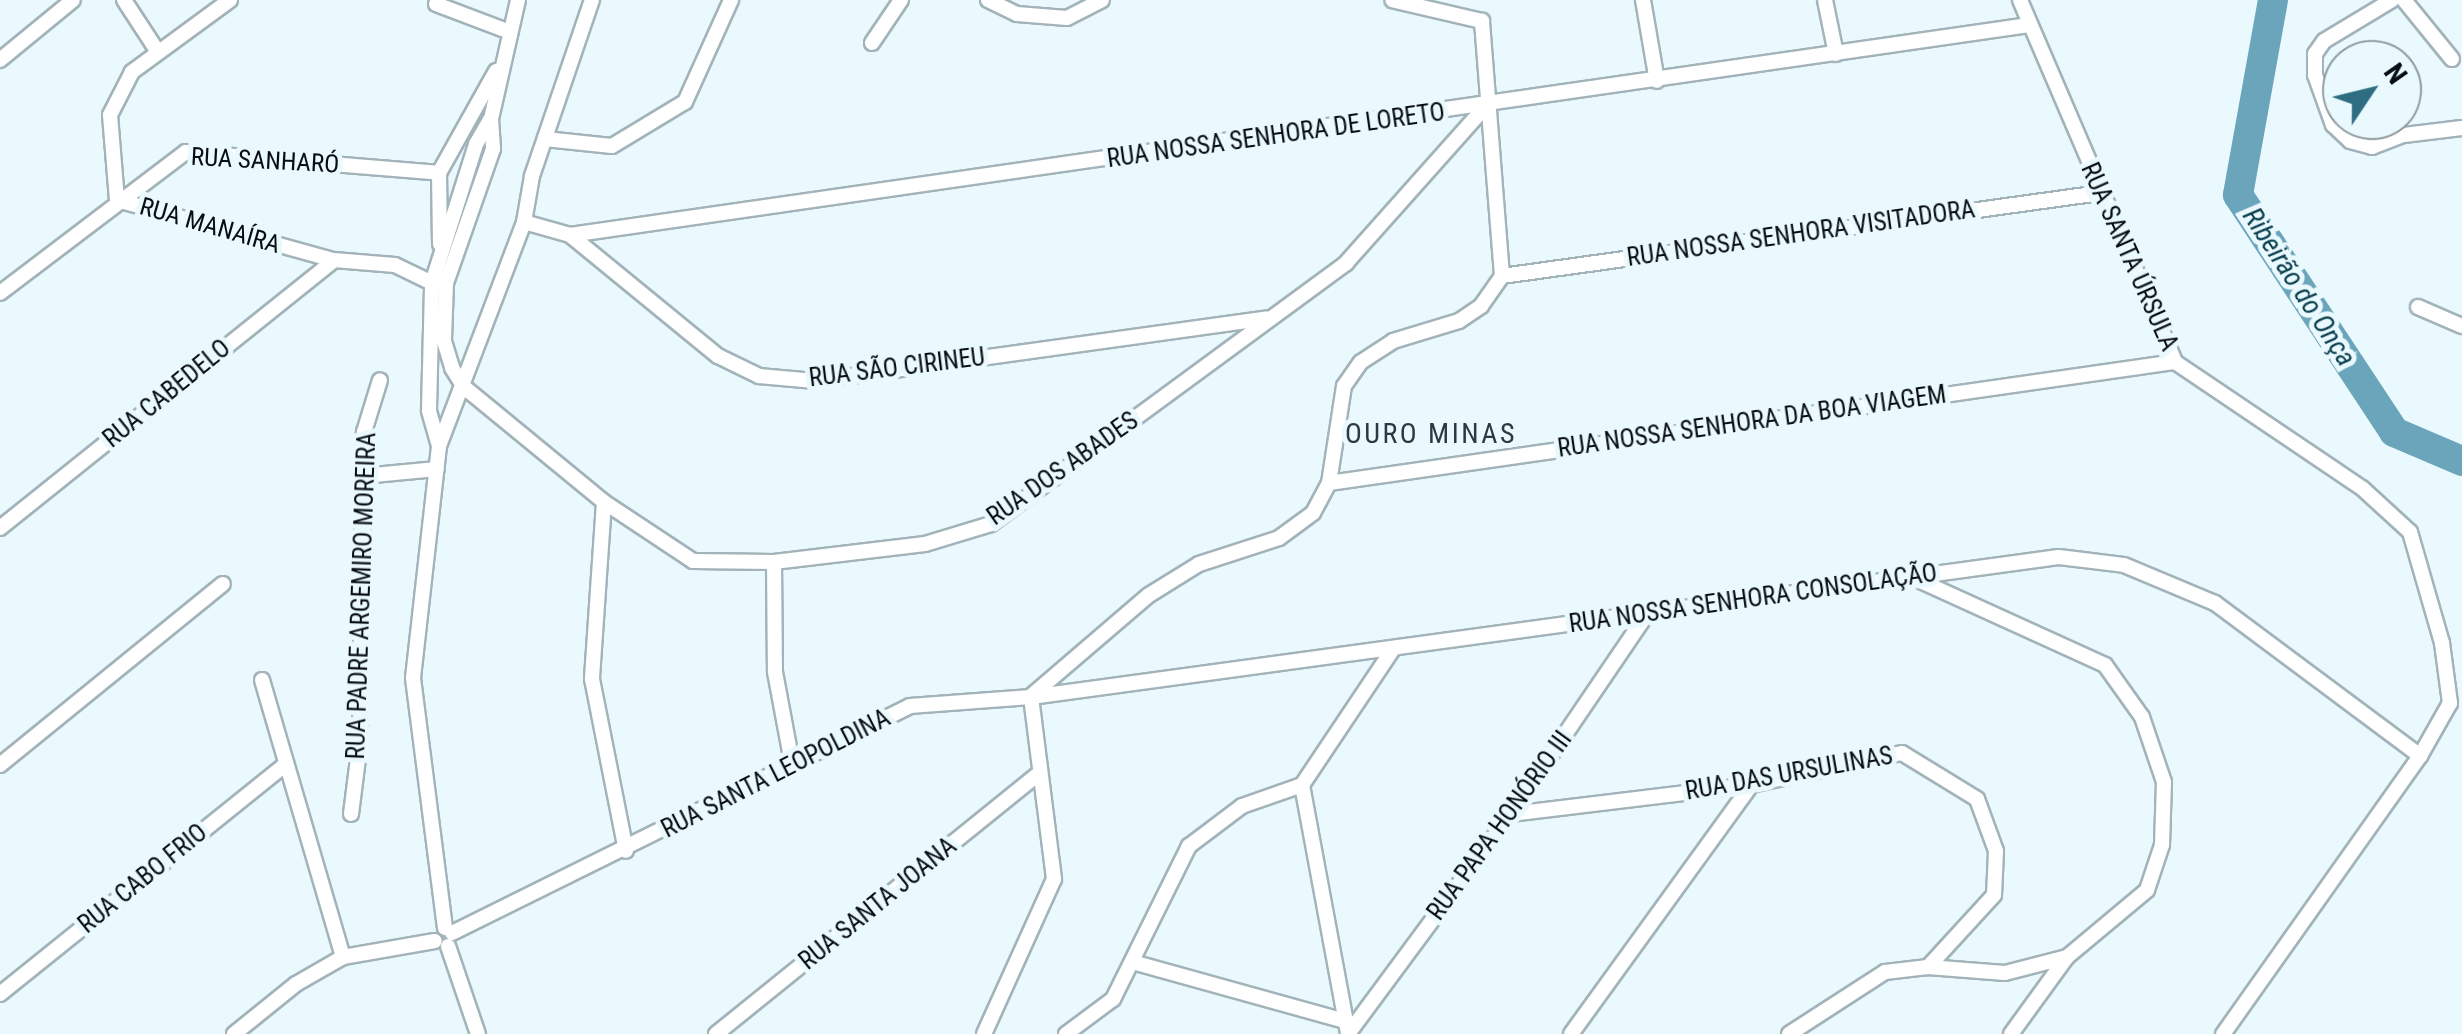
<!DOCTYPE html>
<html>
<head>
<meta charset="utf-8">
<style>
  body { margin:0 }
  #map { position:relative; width:2462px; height:1034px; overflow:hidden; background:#eaf9fe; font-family:"Roboto Condensed",sans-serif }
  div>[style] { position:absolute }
  .river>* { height:30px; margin:-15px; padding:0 15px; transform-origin:15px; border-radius:15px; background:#6ba5bb }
  .roads { filter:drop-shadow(2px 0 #a2b3ba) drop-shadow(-2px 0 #a2b3ba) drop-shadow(0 2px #a2b3ba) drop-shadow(0 -2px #a2b3ba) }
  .minor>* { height:14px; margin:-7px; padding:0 7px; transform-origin:7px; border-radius:7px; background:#fff }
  span { translate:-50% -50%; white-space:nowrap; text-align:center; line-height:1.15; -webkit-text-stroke:10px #eaf9fe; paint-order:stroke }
  .street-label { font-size:25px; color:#070d10 }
  .water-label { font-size:28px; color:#093e4e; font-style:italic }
  .neighbourhood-label { font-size:28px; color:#2b3a40; letter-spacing:2.5px }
  .north { position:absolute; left:2322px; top:40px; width:100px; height:100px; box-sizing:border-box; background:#eaf9fe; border:2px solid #8f9b9f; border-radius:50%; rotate:55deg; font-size:28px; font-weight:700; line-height:40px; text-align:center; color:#070d10 }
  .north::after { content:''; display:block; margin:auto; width:35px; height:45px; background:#2f6d83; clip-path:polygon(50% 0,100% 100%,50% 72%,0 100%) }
</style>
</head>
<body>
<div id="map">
  <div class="river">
    <i style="left:2273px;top:0;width:198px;rotate:100.2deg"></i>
    <i style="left:2238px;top:195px;width:284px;rotate:56.6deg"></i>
    <i style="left:2394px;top:432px;width:74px;rotate:23.1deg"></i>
  </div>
  <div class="roads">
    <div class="minor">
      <i style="left:124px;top:0;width:59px;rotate:56.9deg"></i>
      <i style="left:230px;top:0;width:122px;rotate:143.7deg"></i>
      <i style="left:132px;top:72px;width:48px;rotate:117.1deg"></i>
      <i style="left:110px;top:115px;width:85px;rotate:85.3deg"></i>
      <i style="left:117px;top:200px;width:225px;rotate:15.5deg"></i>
      <i style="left:334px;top:260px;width:61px;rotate:4.7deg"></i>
      <i style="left:395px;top:265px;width:41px;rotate:25.9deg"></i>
      <i style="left:518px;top:0;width:122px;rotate:102.8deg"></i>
      <i style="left:491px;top:119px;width:30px;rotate:86deg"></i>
      <i style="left:493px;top:149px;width:142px;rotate:109.3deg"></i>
      <i style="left:446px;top:283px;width:58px;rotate:92deg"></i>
      <i style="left:444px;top:341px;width:28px;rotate:73deg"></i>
      <i style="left:452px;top:368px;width:22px;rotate:58deg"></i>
      <i style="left:464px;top:387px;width:181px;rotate:39.4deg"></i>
      <i style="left:604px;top:502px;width:107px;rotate:33.5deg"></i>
      <i style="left:693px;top:561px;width:81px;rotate:0.7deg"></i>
      <i style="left:774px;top:562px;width:152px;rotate:-6.8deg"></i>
      <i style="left:925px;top:544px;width:69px;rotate:-16.9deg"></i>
      <i style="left:991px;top:524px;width:441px;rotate:-36.3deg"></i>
      <i style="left:1346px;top:263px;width:210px;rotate:-48.3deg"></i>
      <i style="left:988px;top:0;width:32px;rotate:26deg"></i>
      <i style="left:1017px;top:14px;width:50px;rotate:4.6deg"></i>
      <i style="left:1067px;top:18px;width:39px;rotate:-27deg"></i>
      <i style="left:1643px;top:0;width:82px;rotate:80.2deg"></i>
      <i style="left:1825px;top:0;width:55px;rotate:78.5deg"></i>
      <i style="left:2020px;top:0;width:394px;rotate:66.8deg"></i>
      <i style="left:2175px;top:362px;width:225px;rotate:34deg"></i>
      <i style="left:2362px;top:488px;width:65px;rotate:42.5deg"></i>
      <i style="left:2410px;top:532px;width:116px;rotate:73.9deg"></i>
      <i style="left:2442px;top:643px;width:61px;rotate:82.4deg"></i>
      <i style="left:2450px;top:703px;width:61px;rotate:119.5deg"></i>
      <i style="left:2420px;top:756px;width:341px;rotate:125.3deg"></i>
      <i style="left:2392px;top:0;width:79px;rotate:148.9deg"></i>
      <i style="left:2324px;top:41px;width:16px;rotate:125deg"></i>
      <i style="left:2315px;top:54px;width:21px;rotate:90deg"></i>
      <i style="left:2315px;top:75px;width:53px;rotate:70.2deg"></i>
      <i style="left:2333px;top:125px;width:23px;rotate:43deg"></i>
      <i style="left:2350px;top:141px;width:23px;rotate:15deg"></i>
      <i style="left:2372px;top:147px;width:34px;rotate:-21deg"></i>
      <i style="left:2404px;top:135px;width:58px;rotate:-6.9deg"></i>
      <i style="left:2404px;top:0;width:76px;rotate:50.9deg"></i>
      <i style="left:436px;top:4px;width:79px;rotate:20.7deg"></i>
      <i style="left:872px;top:43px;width:52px;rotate:-56deg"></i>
      <i style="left:0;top:60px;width:94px;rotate:-39.4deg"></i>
      <i style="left:545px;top:139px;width:67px;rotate:6deg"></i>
      <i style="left:612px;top:146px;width:85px;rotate:-31.1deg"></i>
      <i style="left:685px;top:102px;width:112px;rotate:-65.7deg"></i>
      <i style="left:524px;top:222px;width:48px;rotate:15.8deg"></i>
      <i style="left:570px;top:235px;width:1474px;rotate:-8.19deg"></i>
      <i style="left:570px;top:235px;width:191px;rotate:39.3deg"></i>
      <i style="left:718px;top:356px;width:46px;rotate:26deg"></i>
      <i style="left:759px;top:376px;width:56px;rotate:5.1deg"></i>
      <i style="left:815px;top:381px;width:456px;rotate:-7.9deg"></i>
      <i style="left:440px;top:244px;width:71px;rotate:-90.8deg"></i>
      <i style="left:439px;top:173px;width:117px;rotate:-60.8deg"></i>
      <i style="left:1502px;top:276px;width:604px;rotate:-7.9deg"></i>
      <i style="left:0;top:293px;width:233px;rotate:-37.2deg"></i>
      <i style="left:186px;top:152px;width:254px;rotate:4.7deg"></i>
      <i style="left:2418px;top:307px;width:48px;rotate:23.4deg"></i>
      <i style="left:439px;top:446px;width:37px;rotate:-106deg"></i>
      <i style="left:429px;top:410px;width:127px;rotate:-88.6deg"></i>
      <i style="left:432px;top:283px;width:146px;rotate:-72.4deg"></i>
      <i style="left:476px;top:144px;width:28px;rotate:-60deg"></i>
      <i style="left:363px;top:476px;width:74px;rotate:-5.4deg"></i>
      <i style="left:1329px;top:483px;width:855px;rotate:-8.14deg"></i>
      <i style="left:604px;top:502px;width:177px;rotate:93.9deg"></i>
      <i style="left:592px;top:679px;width:175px;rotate:78.8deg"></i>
      <i style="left:0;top:528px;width:428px;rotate:-38.7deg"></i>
      <i style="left:774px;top:562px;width:110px;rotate:89.5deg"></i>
      <i style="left:775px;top:672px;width:93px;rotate:79.4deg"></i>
      <i style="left:262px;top:680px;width:289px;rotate:73.7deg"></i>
      <i style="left:1031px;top:696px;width:155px;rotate:-40.6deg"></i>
      <i style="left:1149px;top:595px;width:59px;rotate:-31.8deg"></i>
      <i style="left:1199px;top:564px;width:84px;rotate:-18deg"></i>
      <i style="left:1279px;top:538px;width:42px;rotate:-36.3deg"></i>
      <i style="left:1313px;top:513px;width:34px;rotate:-62deg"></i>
      <i style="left:1329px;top:483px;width:98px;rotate:-81.2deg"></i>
      <i style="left:1344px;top:386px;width:29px;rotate:-55deg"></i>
      <i style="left:1361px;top:362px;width:38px;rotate:-33deg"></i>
      <i style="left:1393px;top:341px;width:69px;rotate:-16.9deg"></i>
      <i style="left:1459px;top:321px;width:27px;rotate:-34deg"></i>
      <i style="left:1481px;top:306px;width:37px;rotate:-55deg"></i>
      <i style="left:1502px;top:276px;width:256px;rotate:-94.5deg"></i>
      <i style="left:1482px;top:21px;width:92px;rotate:-166.9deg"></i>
      <i style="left:0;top:765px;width:287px;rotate:-39.1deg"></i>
      <i style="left:1302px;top:785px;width:253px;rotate:79.5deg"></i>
      <i style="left:351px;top:814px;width:72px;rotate:-82.8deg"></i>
      <i style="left:360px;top:743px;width:311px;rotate:-89.3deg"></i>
      <i style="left:364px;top:432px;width:54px;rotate:-72.9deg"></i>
      <i style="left:1511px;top:814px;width:242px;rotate:-6.9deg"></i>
      <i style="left:1751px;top:785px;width:154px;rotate:-12deg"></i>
      <i style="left:1902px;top:753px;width:88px;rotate:31.5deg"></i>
      <i style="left:1977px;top:799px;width:55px;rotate:69.9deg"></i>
      <i style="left:1996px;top:851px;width:44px;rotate:92.6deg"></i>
      <i style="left:1994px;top:895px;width:98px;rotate:132.5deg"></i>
      <i style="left:445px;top:928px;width:252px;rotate:-97.3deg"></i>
      <i style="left:413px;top:678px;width:233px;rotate:-83.6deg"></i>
      <i style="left:439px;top:446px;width:240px;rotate:-69.2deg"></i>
      <i style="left:524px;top:222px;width:47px;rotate:-80.1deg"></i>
      <i style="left:532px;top:176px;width:186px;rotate:-71.2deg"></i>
      <i style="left:452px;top:933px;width:511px;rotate:-26.36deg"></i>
      <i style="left:910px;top:706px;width:121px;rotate:-4.3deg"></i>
      <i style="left:1031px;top:697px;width:1037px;rotate:-7.76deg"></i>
      <i style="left:2059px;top:557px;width:65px;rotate:7deg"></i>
      <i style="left:2124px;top:565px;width:99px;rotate:22.7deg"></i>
      <i style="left:2215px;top:603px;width:256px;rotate:36.7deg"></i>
      <i style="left:448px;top:946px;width:93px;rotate:71.2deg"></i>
      <i style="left:1136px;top:963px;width:214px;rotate:15.5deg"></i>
      <i style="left:0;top:994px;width:367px;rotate:-38.8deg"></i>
      <i style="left:234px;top:1034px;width:80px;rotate:-38.9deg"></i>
      <i style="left:296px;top:984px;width:54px;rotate:-29.9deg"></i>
      <i style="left:343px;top:957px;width:93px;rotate:-9.9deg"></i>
      <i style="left:716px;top:1034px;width:416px;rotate:-38.9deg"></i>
      <i style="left:984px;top:1034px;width:170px;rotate:-65.7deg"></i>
      <i style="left:1054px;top:879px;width:183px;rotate:-97.2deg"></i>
      <i style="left:1066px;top:1034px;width:59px;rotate:-36.7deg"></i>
      <i style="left:1113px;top:999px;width:171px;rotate:-63.6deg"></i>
      <i style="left:1189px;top:846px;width:66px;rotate:-37deg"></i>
      <i style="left:1242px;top:806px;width:64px;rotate:-19.3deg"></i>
      <i style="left:1302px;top:785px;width:164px;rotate:-56.2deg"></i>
      <i style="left:1348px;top:1034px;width:274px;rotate:-53.5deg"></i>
      <i style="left:1511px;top:814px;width:242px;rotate:-55.8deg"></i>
      <i style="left:1571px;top:1034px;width:307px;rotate:-54.1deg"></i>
      <i style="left:1789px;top:1034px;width:114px;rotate:-32.9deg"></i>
      <i style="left:1885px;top:972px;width:43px;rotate:-6.6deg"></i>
      <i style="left:1928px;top:967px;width:77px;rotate:4.5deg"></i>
      <i style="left:2005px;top:973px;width:64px;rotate:-14.5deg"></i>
      <i style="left:2067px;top:957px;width:104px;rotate:-39.9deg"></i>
      <i style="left:2147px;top:890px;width:47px;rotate:-71.6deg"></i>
      <i style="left:2162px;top:845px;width:63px;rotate:-88.2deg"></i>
      <i style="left:2164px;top:782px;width:69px;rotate:-108.7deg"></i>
      <i style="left:2142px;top:717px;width:64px;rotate:-125.4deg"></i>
      <i style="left:2105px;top:665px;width:210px;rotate:-155.5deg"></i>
      <i style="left:2011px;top:1034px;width:95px;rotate:-54deg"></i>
    </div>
  </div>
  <div class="street-label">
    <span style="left:1276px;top:136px;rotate:-8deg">RUA NOSSA SENHORA DE LORETO</span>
    <span style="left:265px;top:161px;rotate:3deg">RUA SANHARÓ</span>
    <span style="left:210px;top:226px;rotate:16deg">RUA MANAÍRA</span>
    <span style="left:1801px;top:234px;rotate:-8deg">RUA NOSSA SENHORA VISITADORA</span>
    <span style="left:2129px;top:257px;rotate:66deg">RUA SANTA ÚRSULA</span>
    <span style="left:897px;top:368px;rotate:-7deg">RUA SÃO CIRINEU</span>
    <span style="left:167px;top:394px;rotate:-39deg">RUA CABEDELO</span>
    <span style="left:1752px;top:422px;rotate:-8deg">RUA NOSSA SENHORA DA BOA VIAGEM</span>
    <span style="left:1063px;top:469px;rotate:-35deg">RUA DOS ABADES</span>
    <span style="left:362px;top:596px;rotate:-88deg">RUA PADRE ARGEMIRO MOREIRA</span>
    <span style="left:1753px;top:599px;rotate:-8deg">RUA NOSSA SENHORA CONSOLAÇÃO</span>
    <span style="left:776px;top:774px;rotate:-27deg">RUA SANTA LEOPOLDINA</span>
    <span style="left:1789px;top:774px;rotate:-10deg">RUA DAS URSULINAS</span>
    <span style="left:1500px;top:826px;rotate:-54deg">RUA PAPA HONÓRIO III</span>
    <span style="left:143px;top:879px;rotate:-39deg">RUA CABO FRIO</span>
    <span style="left:878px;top:904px;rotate:-39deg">RUA SANTA JOANA</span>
  </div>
  <div class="water-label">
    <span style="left:2299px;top:287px;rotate:57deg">Ribeirão do Onça</span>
  </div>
  <div class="neighbourhood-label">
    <span style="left:1431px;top:434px">OURO MINAS</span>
  </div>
  <div class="north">N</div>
</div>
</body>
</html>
